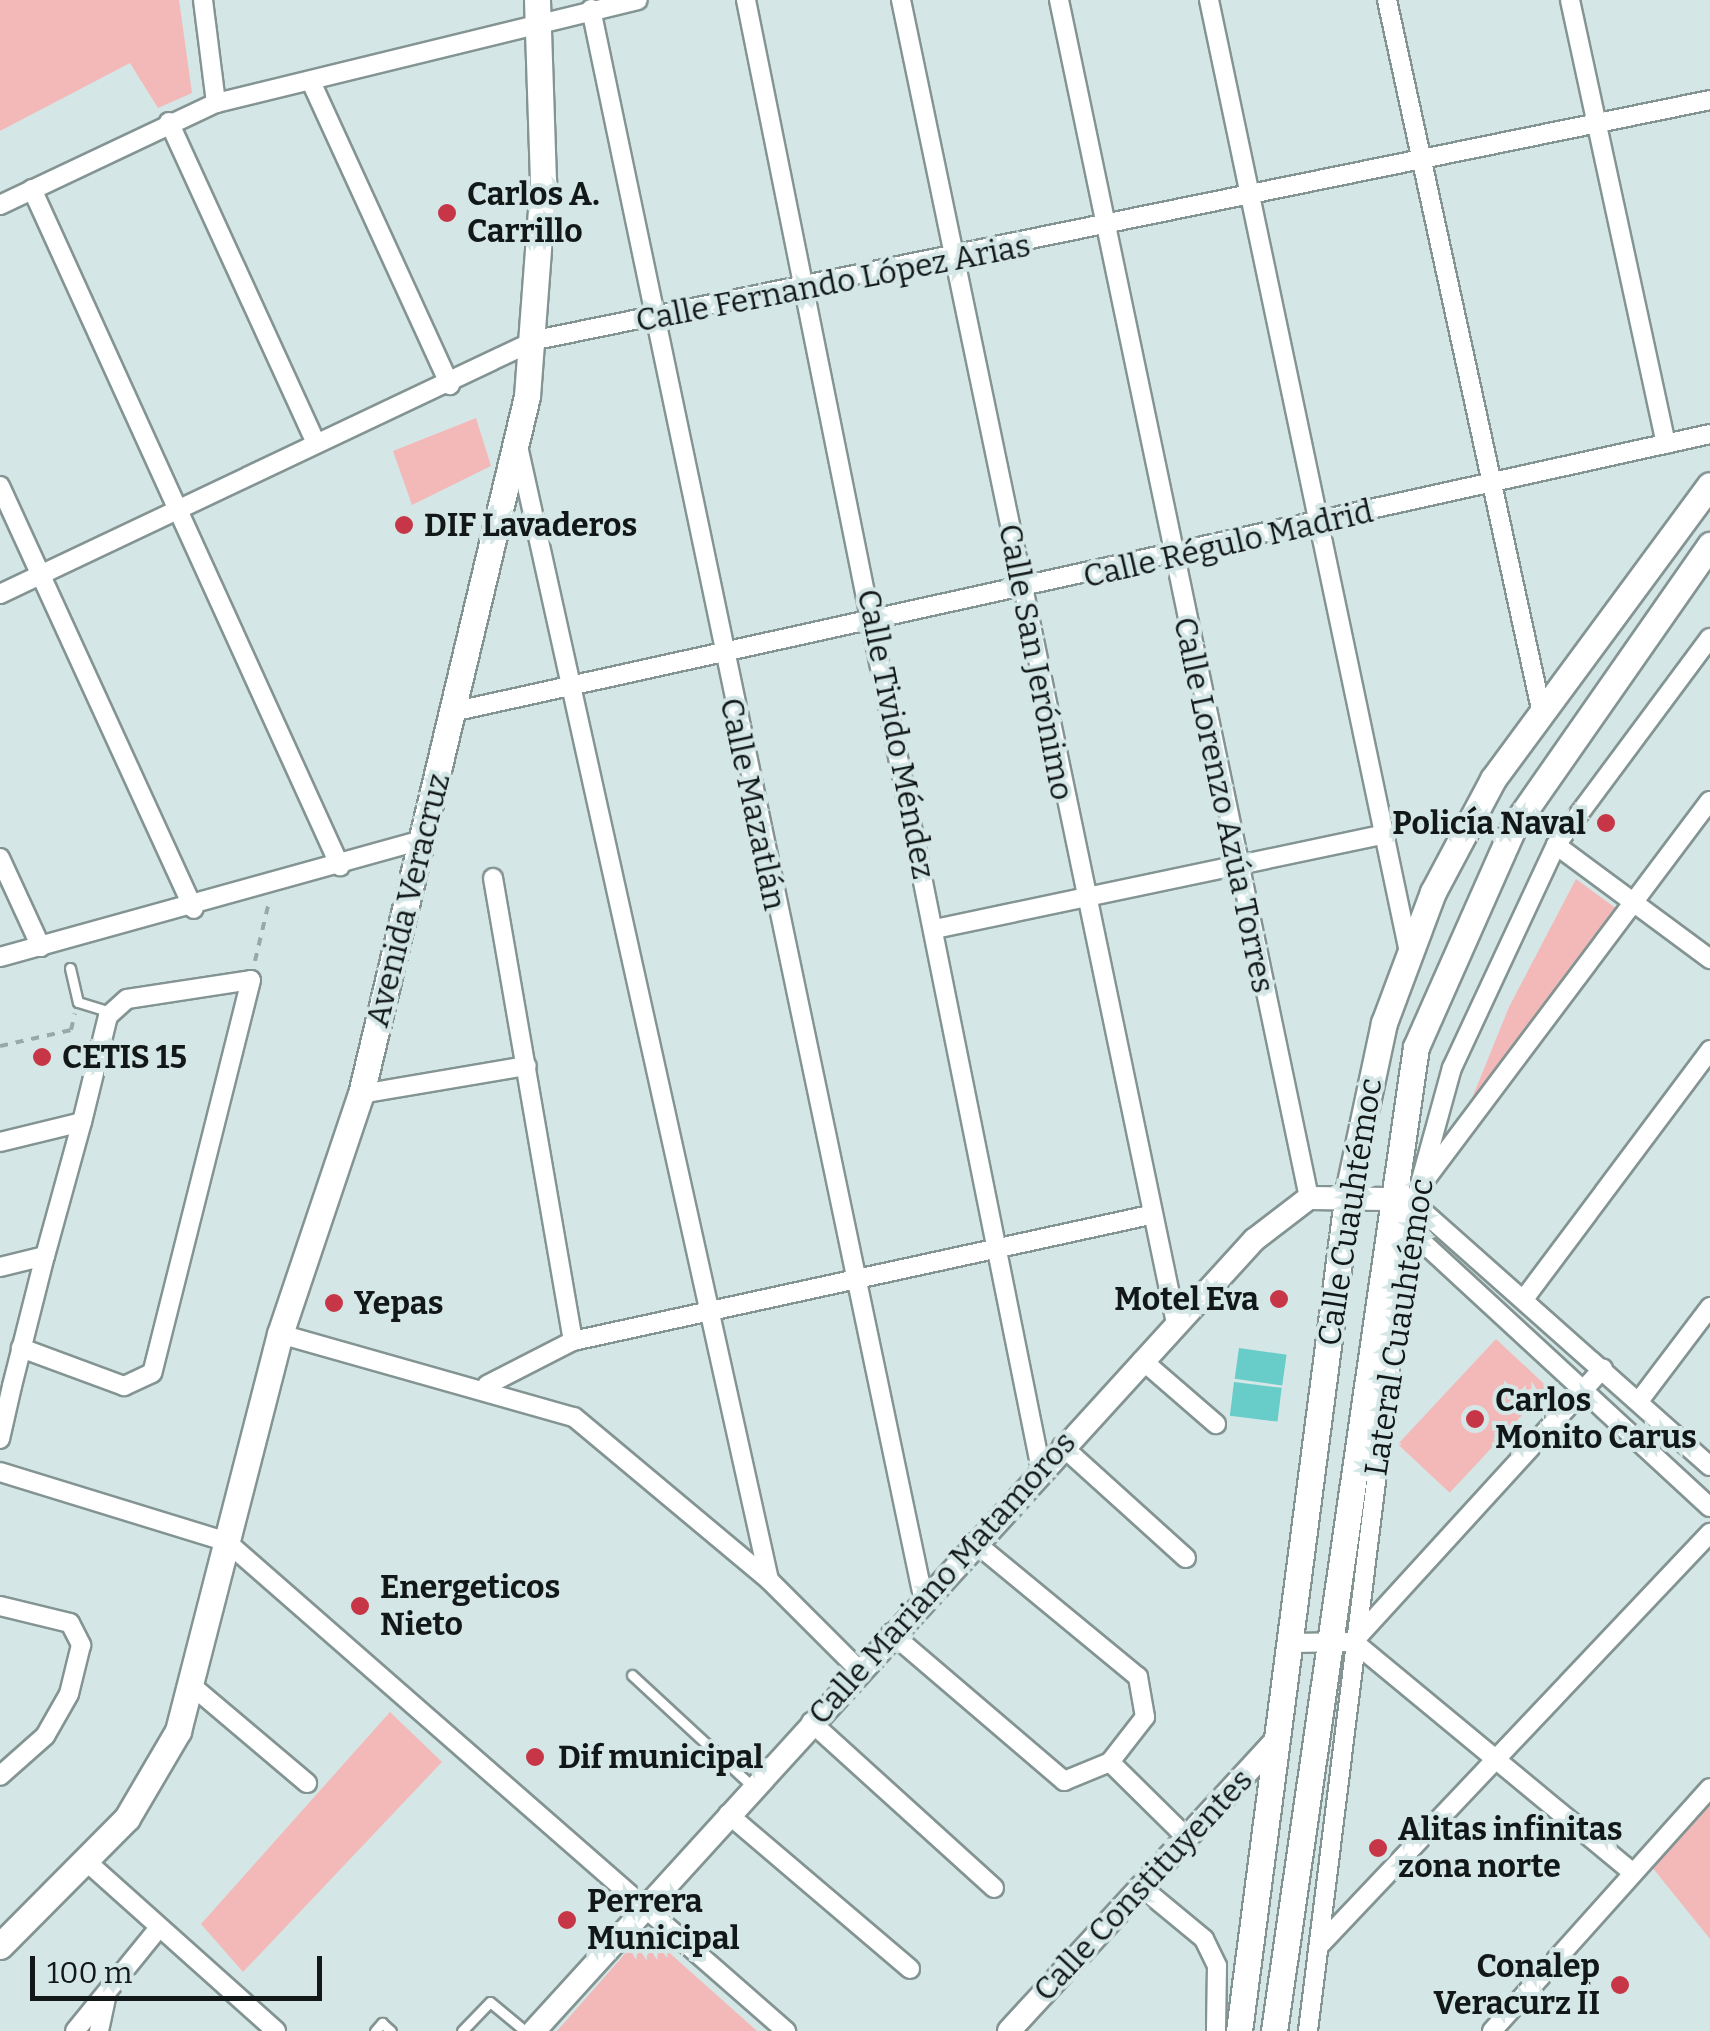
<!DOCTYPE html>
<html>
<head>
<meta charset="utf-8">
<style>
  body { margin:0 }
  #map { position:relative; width:1710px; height:2031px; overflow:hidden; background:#d4e7e6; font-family:Bitter,serif }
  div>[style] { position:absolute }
  .green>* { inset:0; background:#f3b9b9; transform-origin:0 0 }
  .building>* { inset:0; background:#68ccc9; transform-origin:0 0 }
  .path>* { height:4px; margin-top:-2px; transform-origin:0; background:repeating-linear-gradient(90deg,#99a9a8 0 8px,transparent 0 16px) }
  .roads { filter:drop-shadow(2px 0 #839493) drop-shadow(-2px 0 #839493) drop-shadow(0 2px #839493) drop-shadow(0 -2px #839493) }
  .service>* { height:9px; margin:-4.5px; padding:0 4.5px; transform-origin:4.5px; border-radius:4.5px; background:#fff }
  .minor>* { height:18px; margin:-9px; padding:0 9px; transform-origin:9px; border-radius:9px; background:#fff }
  .tertiary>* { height:22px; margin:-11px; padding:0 11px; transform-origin:11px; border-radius:11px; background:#fff }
  .secondary>* { height:25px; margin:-12.5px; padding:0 12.5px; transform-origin:12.5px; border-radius:12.5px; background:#fff }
  .dots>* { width:28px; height:28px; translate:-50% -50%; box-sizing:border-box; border:5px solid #d4e7e6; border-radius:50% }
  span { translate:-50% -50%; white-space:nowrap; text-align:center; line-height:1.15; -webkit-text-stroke:8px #d4e7e6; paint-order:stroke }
  .poi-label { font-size:32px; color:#111817; font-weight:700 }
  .left { translate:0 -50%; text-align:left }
  .right { translate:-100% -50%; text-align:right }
  .street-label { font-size:32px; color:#111817 }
  .scale { position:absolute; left:30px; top:1956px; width:292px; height:45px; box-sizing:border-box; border:5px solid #111817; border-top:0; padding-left:12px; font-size:30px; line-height:35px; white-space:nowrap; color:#111817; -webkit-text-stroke:8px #d4e7e6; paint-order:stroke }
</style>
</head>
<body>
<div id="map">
  <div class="green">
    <i style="clip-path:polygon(0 0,179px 0,192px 93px,158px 108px,130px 63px,0 131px)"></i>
    <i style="clip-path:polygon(476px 418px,491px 466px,412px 505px,393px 451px)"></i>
    <i style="clip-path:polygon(1576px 879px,1621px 912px,1464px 1118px,1509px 1007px)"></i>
    <i style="left:1496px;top:1339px;width:71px;height:144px;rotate:43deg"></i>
    <i style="clip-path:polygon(390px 1712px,442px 1762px,243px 1972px,201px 1924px)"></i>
    <i style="clip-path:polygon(1710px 1794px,1710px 1939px,1647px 1861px)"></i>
    <i style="clip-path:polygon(645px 1931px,757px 2031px,557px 2031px)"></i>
  </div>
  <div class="building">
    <i style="left:1239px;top:1348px;width:48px;height:31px;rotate:8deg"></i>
    <i style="left:1234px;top:1382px;width:48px;height:34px;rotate:7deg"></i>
  </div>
  <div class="path">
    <i style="left:255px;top:961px;width:61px;rotate:-76.7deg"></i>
    <i style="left:0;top:1046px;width:73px;rotate:-12.7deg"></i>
    <i style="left:71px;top:1030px;width:17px;rotate:-77deg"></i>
  </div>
  <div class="roads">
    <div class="service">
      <i style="left:70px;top:968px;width:35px;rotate:77deg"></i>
      <i style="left:78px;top:1002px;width:34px;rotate:17deg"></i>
      <i style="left:632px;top:1675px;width:163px;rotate:42.8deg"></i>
      <i style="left:375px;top:2031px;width:11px;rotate:-49deg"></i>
      <i style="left:382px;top:2023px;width:12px;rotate:42deg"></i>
      <i style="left:462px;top:2031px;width:40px;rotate:-46deg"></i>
      <i style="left:490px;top:2002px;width:45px;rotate:39.6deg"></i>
    </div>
    <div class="minor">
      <i style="left:203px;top:0;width:104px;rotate:82.8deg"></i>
      <i style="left:746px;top:0;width:1498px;rotate:78.65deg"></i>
      <i style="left:901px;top:0;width:1351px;rotate:78.26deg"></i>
      <i style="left:1059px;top:0;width:1224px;rotate:78.21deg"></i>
      <i style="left:1209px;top:0;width:973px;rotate:78.14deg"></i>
      <i style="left:1387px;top:0;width:726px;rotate:77.75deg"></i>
      <i style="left:1570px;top:0;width:454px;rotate:77.8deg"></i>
      <i style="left:591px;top:9px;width:1622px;rotate:78.19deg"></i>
      <i style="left:313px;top:86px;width:329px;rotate:65.4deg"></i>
      <i style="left:169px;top:122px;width:353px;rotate:65.4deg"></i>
      <i style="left:32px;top:189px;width:744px;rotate:65.54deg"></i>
      <i style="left:0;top:205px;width:239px;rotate:-25.3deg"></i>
      <i style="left:216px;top:103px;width:434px;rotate:-13.7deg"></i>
      <i style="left:518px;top:446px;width:1161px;rotate:77.52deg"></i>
      <i style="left:0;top:486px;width:465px;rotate:65.4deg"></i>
      <i style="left:0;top:594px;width:593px;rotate:-25.36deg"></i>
      <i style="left:536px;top:340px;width:1198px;rotate:-11.55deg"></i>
      <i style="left:452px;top:712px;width:1288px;rotate:-12.46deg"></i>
      <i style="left:1556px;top:845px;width:192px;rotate:36.5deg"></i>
      <i style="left:0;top:858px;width:98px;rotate:65.3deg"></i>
      <i style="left:493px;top:878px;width:470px;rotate:80.2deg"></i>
      <i style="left:935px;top:929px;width:459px;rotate:-11.9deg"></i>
      <i style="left:0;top:957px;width:442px;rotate:-15.5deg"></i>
      <i style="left:361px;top:1094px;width:168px;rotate:-9.6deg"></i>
      <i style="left:0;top:1142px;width:84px;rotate:-13.7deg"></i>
      <i style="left:1425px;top:1180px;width:474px;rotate:-53.1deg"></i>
      <i style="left:1409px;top:1199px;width:402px;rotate:41.6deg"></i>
      <i style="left:1404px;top:1225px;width:416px;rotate:42.7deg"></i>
      <i style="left:0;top:1267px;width:46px;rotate:-13.7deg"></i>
      <i style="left:1524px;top:1299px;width:311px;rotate:-53.2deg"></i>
      <i style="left:280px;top:1334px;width:305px;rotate:15.8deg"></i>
      <i style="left:574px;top:1417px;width:254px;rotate:39.9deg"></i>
      <i style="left:769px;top:1580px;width:126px;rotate:45deg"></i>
      <i style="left:1142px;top:1360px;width:98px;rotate:40.9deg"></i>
      <i style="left:487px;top:1385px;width:97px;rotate:-27.1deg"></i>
      <i style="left:573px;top:1341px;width:591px;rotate:-12.32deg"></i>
      <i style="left:1639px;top:1401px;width:118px;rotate:-52.9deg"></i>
      <i style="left:0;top:1439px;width:54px;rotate:-77.2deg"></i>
      <i style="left:12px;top:1386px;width:134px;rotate:-75.8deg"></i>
      <i style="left:45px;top:1256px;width:139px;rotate:-74.6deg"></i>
      <i style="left:82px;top:1122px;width:109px;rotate:-76.2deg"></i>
      <i style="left:108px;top:1016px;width:25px;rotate:-42deg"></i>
      <i style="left:127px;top:999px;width:125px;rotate:-8.7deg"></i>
      <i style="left:251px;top:980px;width:405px;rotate:104.1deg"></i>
      <i style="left:152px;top:1373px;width:31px;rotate:155deg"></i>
      <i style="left:124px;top:1386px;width:110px;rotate:-159.7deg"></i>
      <i style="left:1062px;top:1446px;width:167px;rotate:42.1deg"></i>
      <i style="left:0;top:1472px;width:238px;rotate:17.1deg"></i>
      <i style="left:227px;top:1542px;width:743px;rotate:41.18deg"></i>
      <i style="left:0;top:1606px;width:72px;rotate:13.7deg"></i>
      <i style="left:70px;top:1623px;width:25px;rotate:63deg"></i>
      <i style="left:81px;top:1645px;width:50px;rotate:103.8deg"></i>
      <i style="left:69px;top:1694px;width:48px;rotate:119.7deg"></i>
      <i style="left:45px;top:1736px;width:60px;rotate:138.4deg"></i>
      <i style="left:891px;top:1633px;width:228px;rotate:40.5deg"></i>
      <i style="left:1064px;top:1781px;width:50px;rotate:-22.4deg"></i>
      <i style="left:1110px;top:1762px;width:57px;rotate:-52.1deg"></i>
      <i style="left:1145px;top:1717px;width:41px;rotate:-99.9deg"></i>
      <i style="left:1138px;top:1677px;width:212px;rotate:-140.5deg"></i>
      <i style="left:1354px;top:1641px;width:369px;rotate:-47.6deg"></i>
      <i style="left:1289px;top:1643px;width:65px;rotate:-0.9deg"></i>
      <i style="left:1354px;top:1642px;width:361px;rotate:39.6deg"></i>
      <i style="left:191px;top:1685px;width:152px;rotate:40.2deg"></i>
      <i style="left:811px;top:1722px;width:247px;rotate:42.2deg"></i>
      <i style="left:1110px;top:1762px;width:105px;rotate:44.6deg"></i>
      <i style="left:728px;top:1814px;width:239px;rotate:40.4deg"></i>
      <i style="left:86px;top:1861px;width:255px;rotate:41.8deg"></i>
      <i style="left:1140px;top:1886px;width:83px;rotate:39.6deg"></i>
      <i style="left:1204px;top:1939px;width:30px;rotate:64deg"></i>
      <i style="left:1217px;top:1966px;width:65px;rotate:90.9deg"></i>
      <i style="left:1319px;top:1946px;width:569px;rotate:-46.57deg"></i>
      <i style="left:75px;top:2031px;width:130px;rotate:-50.9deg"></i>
      <i style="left:99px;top:2031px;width:33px;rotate:-78deg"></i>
      <i style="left:1308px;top:2031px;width:806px;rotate:-82.95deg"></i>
      <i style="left:1407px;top:1231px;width:169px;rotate:-74.6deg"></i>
      <i style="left:1452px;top:1068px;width:246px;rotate:-65deg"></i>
      <i style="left:1556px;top:845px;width:258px;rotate:-53.4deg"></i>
      <i style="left:1492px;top:2031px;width:326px;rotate:-48.1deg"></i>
    </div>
    <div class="tertiary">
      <i style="left:534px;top:2031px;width:1070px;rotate:-47.69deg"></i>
      <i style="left:1254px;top:1240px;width:69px;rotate:-37.4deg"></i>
      <i style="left:1309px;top:1198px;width:79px;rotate:0.7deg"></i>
      <i style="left:1009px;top:2031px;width:396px;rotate:-47.4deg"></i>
    </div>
    <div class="secondary">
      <i style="left:0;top:1946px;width:180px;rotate:-45.2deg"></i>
      <i style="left:127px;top:1818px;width:101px;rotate:-59.6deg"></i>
      <i style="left:178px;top:1731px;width:410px;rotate:-75.6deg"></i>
      <i style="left:280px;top:1334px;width:253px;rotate:-71.4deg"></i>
      <i style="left:361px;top:1094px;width:717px;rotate:-76.62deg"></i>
      <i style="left:527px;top:396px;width:216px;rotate:-85.7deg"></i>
      <i style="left:543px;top:181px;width:181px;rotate:-91.9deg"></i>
      <i style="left:1239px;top:2031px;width:846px;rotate:-82.6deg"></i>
      <i style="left:1348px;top:1192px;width:173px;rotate:-78deg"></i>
      <i style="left:1384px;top:1023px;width:140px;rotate:-69.5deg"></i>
      <i style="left:1433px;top:892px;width:128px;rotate:-62deg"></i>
      <i style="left:1493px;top:779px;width:365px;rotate:-53.6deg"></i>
      <i style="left:1274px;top:2031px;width:994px;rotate:-81.79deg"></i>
      <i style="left:1416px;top:1047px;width:242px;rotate:-66.1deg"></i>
      <i style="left:1514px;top:826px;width:343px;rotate:-55.1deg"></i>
    </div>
  </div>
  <div class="dots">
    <i style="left:447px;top:213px;background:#c63647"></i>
    <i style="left:404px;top:525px;background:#c63647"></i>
    <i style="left:1606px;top:823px;background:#c63647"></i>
    <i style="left:42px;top:1057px;background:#c63647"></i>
    <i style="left:1279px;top:1299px;background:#c63647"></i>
    <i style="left:334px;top:1303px;background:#c63647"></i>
    <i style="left:1475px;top:1419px;background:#c63647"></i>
    <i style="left:360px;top:1606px;background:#c63647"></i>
    <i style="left:535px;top:1757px;background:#c63647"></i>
    <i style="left:1378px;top:1848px;background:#c63647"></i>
    <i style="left:567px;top:1920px;background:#c63647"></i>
    <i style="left:1620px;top:1985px;background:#c63647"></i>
  </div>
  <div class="poi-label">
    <span class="left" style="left:467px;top:213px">Carlos A.<br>Carrillo</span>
    <span class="left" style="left:424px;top:525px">DIF Lavaderos</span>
    <span class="right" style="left:1586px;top:823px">Policía Naval</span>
    <span class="left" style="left:62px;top:1057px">CETIS 15</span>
    <span class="right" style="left:1259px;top:1299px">Motel Eva</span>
    <span class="left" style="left:354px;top:1303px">Yepas</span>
    <span class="left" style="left:1495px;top:1419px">Carlos<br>Monito Carus</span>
    <span class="left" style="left:380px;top:1606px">Energeticos<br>Nieto</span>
    <span class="left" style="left:558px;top:1757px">Dif municipal</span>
    <span class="left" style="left:1398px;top:1848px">Alitas infinitas<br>zona norte</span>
    <span class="left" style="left:587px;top:1920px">Perrera<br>Municipal</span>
    <span class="right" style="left:1600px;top:1985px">Conalep<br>Veracurz II</span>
  </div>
  <div class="street-label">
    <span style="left:833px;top:283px;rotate:-11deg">Calle Fernando López Arias</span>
    <span style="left:1228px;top:544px;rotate:-13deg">Calle Régulo Madrid</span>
    <span style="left:1036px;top:662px;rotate:79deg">Calle San Jerónimo</span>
    <span style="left:896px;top:734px;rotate:79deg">Calle Tivido Méndez</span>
    <span style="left:753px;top:804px;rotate:78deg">Calle Mazatlán</span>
    <span style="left:1224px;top:805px;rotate:78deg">Calle Lorenzo Azúa Torres</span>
    <span style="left:408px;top:900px;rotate:-76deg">Avenida Veracruz</span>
    <span style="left:1350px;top:1212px;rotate:-81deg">Calle Cuauhtémoc</span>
    <span style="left:1399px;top:1327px;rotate:-81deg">Lateral Cuauhtémoc</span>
    <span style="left:942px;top:1578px;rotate:-48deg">Calle Mariano Matamoros</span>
    <span style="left:1143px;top:1885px;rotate:-47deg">Calle Constituyentes</span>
  </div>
  <div class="scale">100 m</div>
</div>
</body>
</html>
